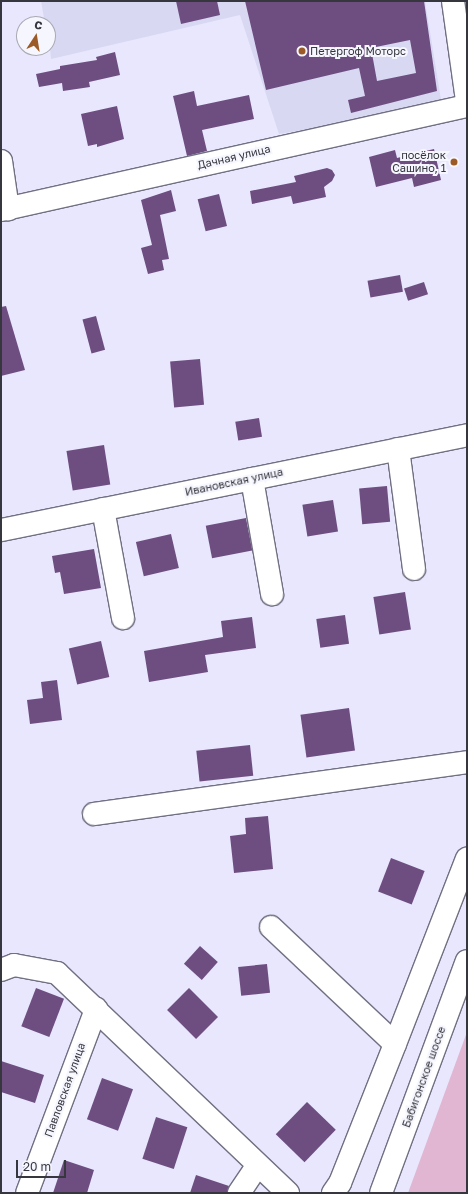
<!DOCTYPE html>
<html>
<head>
<meta charset="utf-8">
<style>
  body { margin:0 }
  #map { position:relative; width:468px; height:1194px; overflow:hidden; background:#e8e7fd; font-family:"Golos Text",sans-serif }
  div>[style] { position:absolute }
  .built>* { inset:0; background:#d8d8f3 }
  .green>* { inset:0; background:#e0b6d2 }
  .building>* { inset:0; background:#6e4e80; transform-origin:0 0 }
  .roads { filter:drop-shadow(1px 0 #707082) drop-shadow(-1px 0 #707082) drop-shadow(0 1px #707082) drop-shadow(0 -1px #707082) }
  .minor>* { height:22px; margin:-11px; padding:0 11px; transform-origin:11px; border-radius:11px; background:#fff }
  .dots>* { width:11px; height:11px; translate:-50% -50%; box-sizing:border-box; border:2px solid #f6f6ff; border-radius:50% }
  span { translate:-50% -50%; white-space:nowrap; text-align:center; line-height:1.15; -webkit-text-stroke:4px #f6f6ff; paint-order:stroke }
  .poi-label { font-size:11px; color:#36363e }
  .left { translate:0 -50%; text-align:left }
  .right { translate:-100% -50%; text-align:right }
  .street-label { font-size:11px; color:#36363e }
  .frame { position:absolute; inset:0; border:2px solid #36363e; pointer-events:none }
  .north { position:absolute; left:16px; top:16px; width:40px; height:40px; box-sizing:border-box; background:#f6f6ff; border:1px solid #a9a9b2; border-radius:50%; rotate:12deg; font-size:11px; font-weight:700; line-height:16px; text-align:center; color:#36363e }
  .north::after { content:''; display:block; margin:auto; width:14px; height:18px; background:#9c5b26; clip-path:polygon(50% 0,100% 100%,50% 72%,0 100%) }
  .scale { position:absolute; left:16px; top:1160px; width:50px; height:18px; box-sizing:border-box; border:2px solid #36363e; border-top:0; padding-left:5px; font-size:12px; line-height:14px; white-space:nowrap; color:#36363e; -webkit-text-stroke:3px #f6f6ff; paint-order:stroke }
</style>
</head>
<body>
<div id="map">
  <div class="built">
    <i style="clip-path:polygon(41px 1px,425px 1px,442px 106px,279px 134px,240px 15px,51px 59px,48px 24px,45px 24px)"></i>
  </div>
  <div class="green">
    <i style="clip-path:polygon(467px 1032px,467px 1193px,408px 1193px)"></i>
  </div>
  <div class="building">
    <i style="clip-path:polygon(176px 1px,217px 1px,220px 15px,181px 24px)"></i>
    <i style="clip-path:polygon(evenodd,245px 1px,424px 1px,437px 91px,351px 113px,348px 100px,365px 96px,359px 68px,266px 90px,245px 1px,410px 40px,416px 73px,377px 81px,371px 48px,410px 40px)"></i>
    <i style="clip-path:polygon(115px 52px,120px 75px,89px 82px,90px 87px,63px 91px,62px 83px,39px 87px,36px 74px,60px 69px,60px 66px,97px 60px,96px 57px)"></i>
    <i style="clip-path:polygon(194px 91px,197px 106px,249px 95px,254px 119px,202px 130px,207px 151px,187px 156px,173px 96px)"></i>
    <i style="clip-path:polygon(117px 106px,124px 139px,97px 147px,97px 144px,88px 146px,81px 114px)"></i>
    <i style="clip-path:polygon(434px 149px,441px 180px,414px 187px,412px 178px,376px 187px,369px 157px,395px 150px,397px 158px)"></i>
    <i style="clip-path:polygon(327px 168px,332px 170px,335px 175px,332px 181px,324px 187px,326px 197px,293px 204px,291px 196px,252px 204px,250px 191px,296px 182px,294px 176px)"></i>
    <i style="clip-path:polygon(171px 190px,176px 211px,160px 215px,169px 259px,162px 260px,164px 270px,148px 274px,141px 248px,152px 245px,141px 200px)"></i>
    <i style="left:219px;top:194px;width:33px;height:22px;rotate:76deg"></i>
    <i style="left:400px;top:275px;width:17px;height:33px;rotate:80deg"></i>
    <i style="left:424px;top:282px;width:13px;height:21px;rotate:72deg"></i>
    <i style="clip-path:polygon(6px 306px,25px 370px,1px 376px,1px 307px)"></i>
    <i style="left:96px;top:316px;width:35px;height:14px;rotate:75deg"></i>
    <i style="left:200px;top:359px;width:46px;height:30px;rotate:85deg"></i>
    <i style="left:259px;top:418px;width:19px;height:24px;rotate:81deg"></i>
    <i style="left:104px;top:445px;width:40px;height:38px;rotate:81deg"></i>
    <i style="left:387px;top:486px;width:36px;height:28px;rotate:85deg"></i>
    <i style="left:333px;top:500px;width:32px;height:31px;rotate:81deg"></i>
    <i style="left:246px;top:518px;width:33px;height:41px;rotate:79deg"></i>
    <i style="left:171px;top:534px;width:35px;height:36px;rotate:77deg"></i>
    <i style="clip-path:polygon(94px 549px,101px 588px,64px 594px,60px 572px,55px 573px,52px 556px)"></i>
    <i style="left:405px;top:592px;width:38px;height:32px;rotate:81deg"></i>
    <i style="left:345px;top:615px;width:29px;height:29px;rotate:82deg"></i>
    <i style="clip-path:polygon(252px 617px,256px 648px,205px 655px,208px 672px,149px 682px,144px 651px,223px 637px,221px 621px)"></i>
    <i style="left:101px;top:641px;width:37px;height:33px;rotate:77deg"></i>
    <i style="clip-path:polygon(57px 680px,62px 720px,30px 724px,27px 700px,43px 698px,41px 682px)"></i>
    <i style="left:349px;top:708px;width:43px;height:49px;rotate:82deg"></i>
    <i style="left:250px;top:745px;width:31px;height:54px;rotate:84deg"></i>
    <i style="clip-path:polygon(268px 816px,273px 869px,234px 873px,230px 836px,246px 834px,245px 818px)"></i>
    <i style="left:391px;top:858px;width:36px;height:36px;rotate:21deg"></i>
    <i style="left:200px;top:946px;width:24px;height:24px;rotate:42deg"></i>
    <i style="left:267px;top:964px;width:29px;height:29px;rotate:84deg"></i>
    <i style="left:36px;top:988px;width:30px;height:41px;rotate:21deg"></i>
    <i style="left:189px;top:988px;width:41px;height:31px;rotate:45deg"></i>
    <i style="clip-path:polygon(1px 1061px,44px 1075px,35px 1103px,1px 1092px)"></i>
    <i style="left:102px;top:1078px;width:33px;height:44px;rotate:20deg"></i>
    <i style="left:307px;top:1102px;width:40px;height:45px;rotate:44deg"></i>
    <i style="left:156px;top:1117px;width:33px;height:44px;rotate:18deg"></i>
    <i style="clip-path:polygon(64px 1160px,94px 1170px,87px 1193px,53px 1193px)"></i>
    <i style="clip-path:polygon(196px 1175px,229px 1186px,227px 1193px,190px 1193px)"></i>
  </div>
  <div class="roads">
    <div class="minor">
      <i style="left:453px;top:1px;width:100px;rotate:82deg"></i>
      <i style="left:1px;top:161px;width:49px;rotate:81.7deg"></i>
      <i style="left:1px;top:210px;width:477px;rotate:-12.6deg"></i>
      <i style="left:398px;top:449px;width:121px;rotate:82.4deg"></i>
      <i style="left:252px;top:479px;width:117px;rotate:80.1deg"></i>
      <i style="left:103px;top:509px;width:111px;rotate:79.6deg"></i>
      <i style="left:1px;top:530px;width:476px;rotate:-11.5deg"></i>
      <i style="left:94px;top:814px;width:377px;rotate:-7.9deg"></i>
      <i style="left:271px;top:927px;width:170px;rotate:43.3deg"></i>
      <i style="left:1px;top:970px;width:14px;rotate:-21deg"></i>
      <i style="left:14px;top:965px;width:44px;rotate:10.5deg"></i>
      <i style="left:57px;top:973px;width:319px;rotate:43.6deg"></i>
      <i style="left:27px;top:1193px;width:197px;rotate:-69.4deg"></i>
      <i style="left:239px;top:1193px;width:32px;rotate:-56deg"></i>
      <i style="left:333px;top:1193px;width:12px;rotate:-55deg"></i>
      <i style="left:340px;top:1183px;width:149px;rotate:-68.4deg"></i>
      <i style="left:395px;top:1044px;width:199px;rotate:-68.8deg"></i>
      <i style="left:381px;top:1193px;width:247px;rotate:-69.7deg"></i>
    </div>
  </div>
  <div class="dots">
    <i style="left:302px;top:51px;background:#9c5b26"></i>
    <i style="left:454px;top:162px;background:#9c5b26"></i>
  </div>
  <div class="poi-label">
    <span class="left" style="left:310px;top:51px">Петергоф Моторс</span>
    <span class="right" style="left:446px;top:162px">посёлок<br>Сашино, 1</span>
  </div>
  <div class="street-label">
    <span style="left:234px;top:157px;rotate:-13deg">Дачная улица</span>
    <span style="left:234px;top:482px;rotate:-12deg">Ивановская улица</span>
    <span style="left:424px;top:1077px;rotate:-70deg">Бабигонское шоссе</span>
    <span style="left:65px;top:1090px;rotate:-70deg">Павловская улица</span>
  </div>
  <div class="frame"></div>
  <div class="north">С</div>
  <div class="scale">20 m</div>
</div>
</body>
</html>
